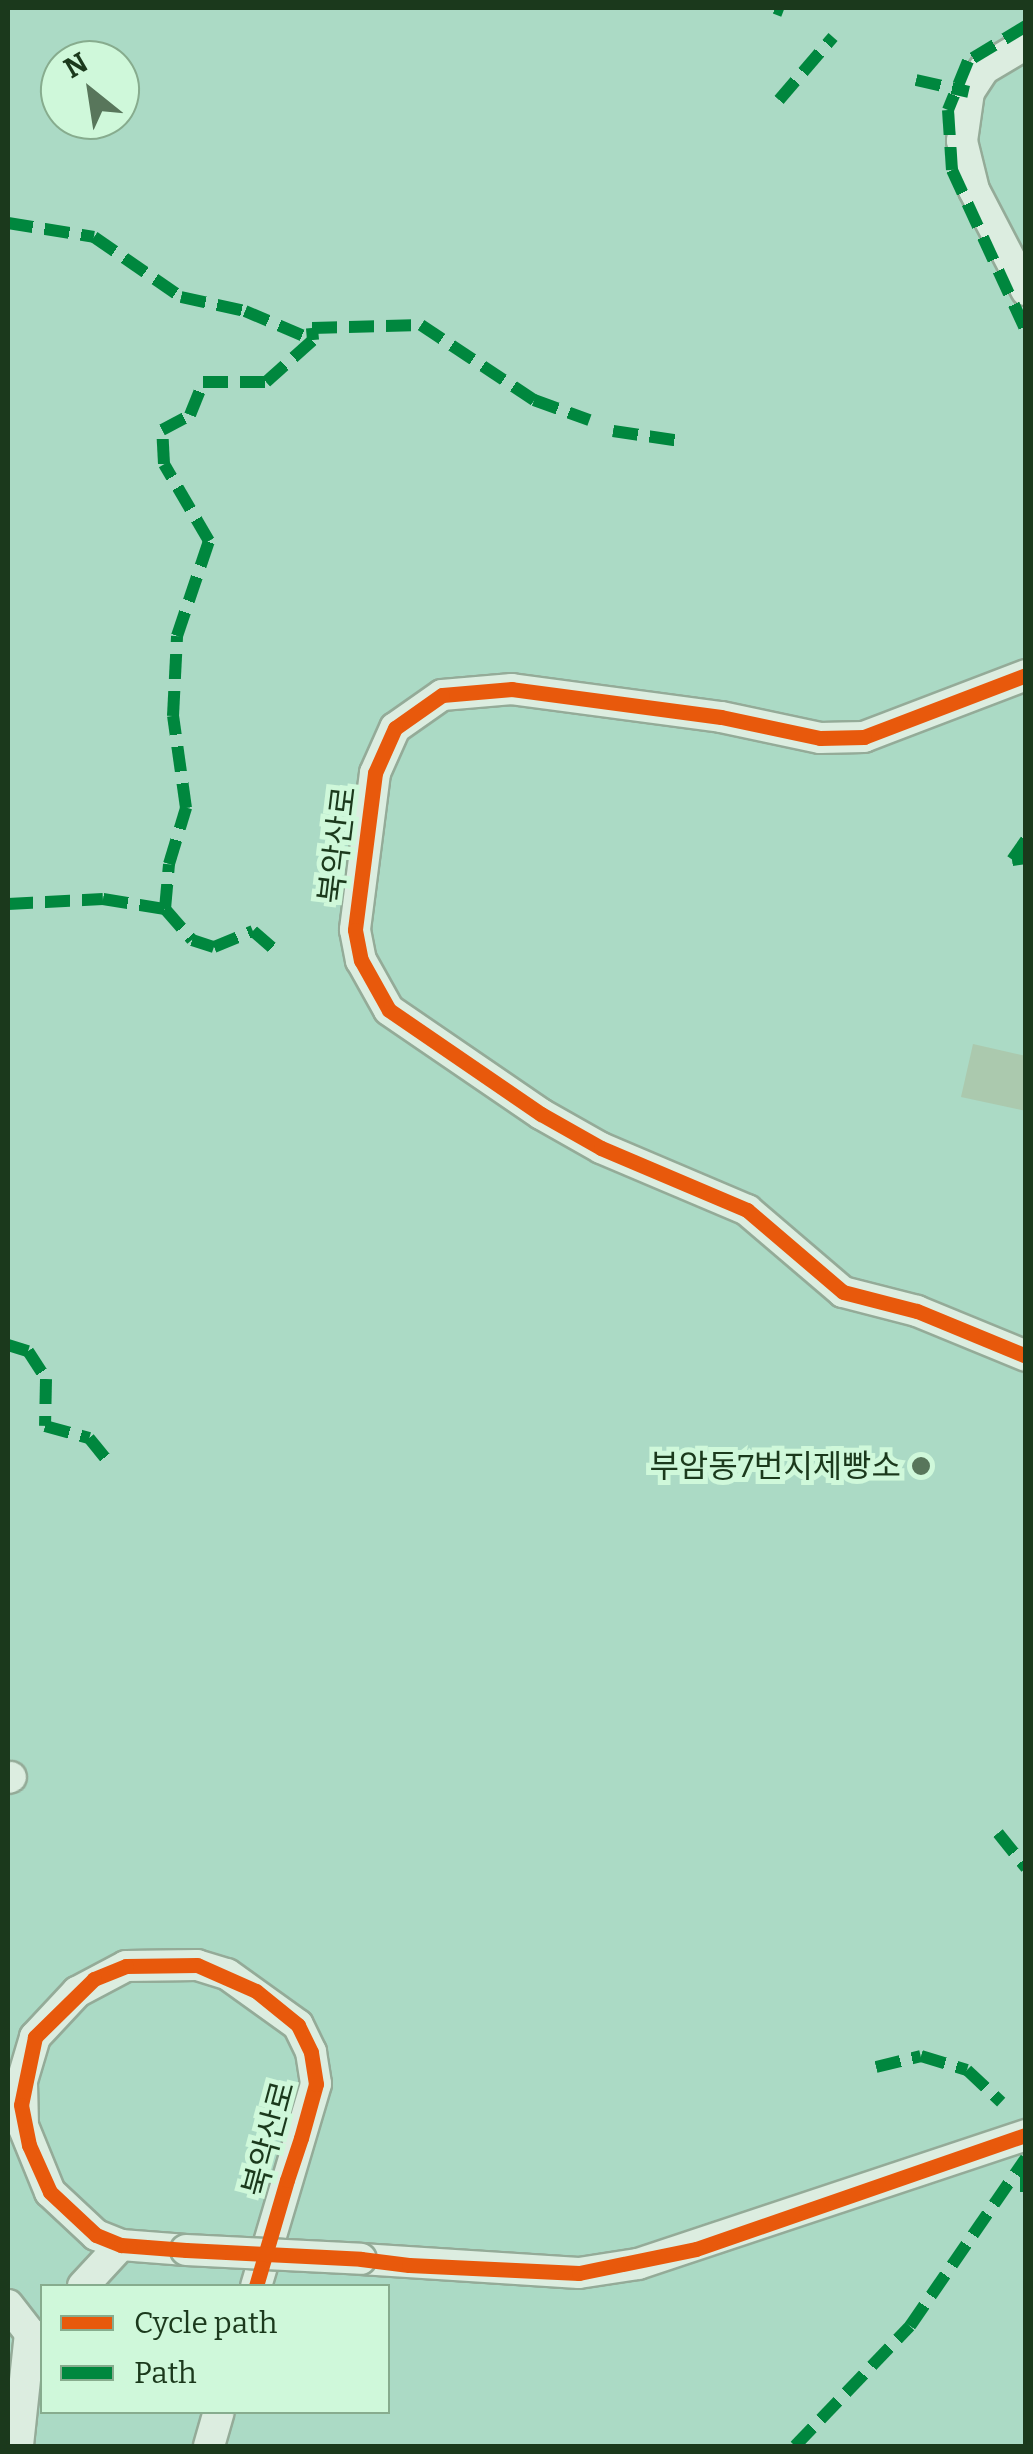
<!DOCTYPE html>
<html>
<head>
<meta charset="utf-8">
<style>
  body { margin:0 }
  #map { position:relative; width:1033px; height:2454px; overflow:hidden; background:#cae6d1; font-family:Bitter,"Noto Sans KR",serif }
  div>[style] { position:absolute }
  .green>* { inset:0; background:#abdac5 }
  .building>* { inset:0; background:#abc9ae }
  .roads { filter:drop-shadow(2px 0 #94ab98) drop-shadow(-2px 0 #94ab98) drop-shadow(0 2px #94ab98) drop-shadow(0 -2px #94ab98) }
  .minor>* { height:30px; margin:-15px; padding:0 15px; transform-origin:15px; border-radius:15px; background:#dcede0 }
  .bridges { filter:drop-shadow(2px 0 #94ab98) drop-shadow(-2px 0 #94ab98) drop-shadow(0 2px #94ab98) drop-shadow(0 -2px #94ab98) }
  .minor-bridge>* { height:30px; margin:-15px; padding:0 15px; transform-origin:15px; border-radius:15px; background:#dcede0 }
  .quiet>* { height:12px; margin-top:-6px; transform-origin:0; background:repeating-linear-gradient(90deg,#00873e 0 25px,transparent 0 37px) }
  .cycleway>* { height:15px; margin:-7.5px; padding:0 7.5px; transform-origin:7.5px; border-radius:7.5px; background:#e8590c }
  .dots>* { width:28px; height:28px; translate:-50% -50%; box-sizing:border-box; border:5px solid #cff8da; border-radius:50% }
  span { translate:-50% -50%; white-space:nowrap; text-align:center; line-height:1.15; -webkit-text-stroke:10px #cff8da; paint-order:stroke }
  .street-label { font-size:32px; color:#1b391c }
  .poi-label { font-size:32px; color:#1b391c }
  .right { translate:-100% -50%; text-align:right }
  .frame { position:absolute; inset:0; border:10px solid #1b391c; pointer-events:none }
  .legend { position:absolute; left:40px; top:2284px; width:350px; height:130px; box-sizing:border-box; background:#cff8da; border:2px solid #87ac8e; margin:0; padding:12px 18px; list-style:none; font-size:30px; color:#1b391c }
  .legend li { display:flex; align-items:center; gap:20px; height:50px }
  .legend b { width:50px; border:2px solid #87ac8e }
  .north { position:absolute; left:40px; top:40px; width:100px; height:100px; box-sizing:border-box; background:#cff8da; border:2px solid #87ac8e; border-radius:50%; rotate:330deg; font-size:28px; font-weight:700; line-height:40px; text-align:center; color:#1b391c }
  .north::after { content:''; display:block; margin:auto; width:35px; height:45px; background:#58765b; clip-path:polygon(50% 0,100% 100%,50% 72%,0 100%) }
</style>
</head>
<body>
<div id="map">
  <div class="green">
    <i style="clip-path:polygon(evenodd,8px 8px,1025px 8px,1025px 2446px,8px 2446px,8px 8px,60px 60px,120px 60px,120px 120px,60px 120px,60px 60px,8px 8px,42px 2286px,388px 2286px,388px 2412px,42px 2412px,42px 2286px)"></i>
  </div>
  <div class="building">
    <i style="clip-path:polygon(973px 1044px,1026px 1056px,1026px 1111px,961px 1097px)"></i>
  </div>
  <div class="roads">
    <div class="minor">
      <i style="left:1026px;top:44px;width:49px;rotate:149.2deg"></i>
      <i style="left:984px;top:69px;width:27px;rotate:123deg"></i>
      <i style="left:969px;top:92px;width:49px;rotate:98.1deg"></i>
      <i style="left:962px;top:141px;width:50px;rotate:76.2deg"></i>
      <i style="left:974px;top:190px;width:113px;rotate:62.5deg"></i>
      <i style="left:1026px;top:675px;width:173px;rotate:159.1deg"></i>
      <i style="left:864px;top:737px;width:44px;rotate:178.7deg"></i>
      <i style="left:820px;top:738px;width:101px;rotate:-168deg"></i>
      <i style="left:721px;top:717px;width:211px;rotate:-172.4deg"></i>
      <i style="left:512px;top:689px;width:70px;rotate:175.1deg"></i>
      <i style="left:442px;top:695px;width:57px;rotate:144.9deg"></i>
      <i style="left:395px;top:728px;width:49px;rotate:114deg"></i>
      <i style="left:375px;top:773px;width:158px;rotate:97.3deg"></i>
      <i style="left:355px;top:930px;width:31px;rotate:79deg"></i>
      <i style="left:361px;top:960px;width:57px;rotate:60.8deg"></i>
      <i style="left:389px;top:1010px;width:184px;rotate:34.4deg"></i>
      <i style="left:541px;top:1114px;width:69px;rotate:29.5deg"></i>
      <i style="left:601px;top:1148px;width:159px;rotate:23deg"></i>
      <i style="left:747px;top:1210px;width:126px;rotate:40.5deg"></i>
      <i style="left:843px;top:1292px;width:76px;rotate:14.4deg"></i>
      <i style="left:917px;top:1311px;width:118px;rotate:22.4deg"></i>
      <i style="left:8px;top:1778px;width:3px;rotate:-18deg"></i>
      <i style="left:186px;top:2250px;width:65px;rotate:-175.6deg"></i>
      <i style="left:121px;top:2245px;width:27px;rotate:-158deg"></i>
      <i style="left:96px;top:2235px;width:63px;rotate:-136.9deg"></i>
      <i style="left:50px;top:2192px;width:71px;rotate:-112.2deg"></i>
      <i style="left:23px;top:2126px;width:45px;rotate:-91.3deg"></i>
      <i style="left:22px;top:2081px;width:46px;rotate:-73.5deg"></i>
      <i style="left:35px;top:2037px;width:62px;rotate:-47deg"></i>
      <i style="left:77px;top:1992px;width:55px;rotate:-28deg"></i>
      <i style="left:126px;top:1966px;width:71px;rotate:-0.8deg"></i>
      <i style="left:197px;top:1965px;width:31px;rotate:17deg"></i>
      <i style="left:227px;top:1974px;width:87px;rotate:35.7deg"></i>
      <i style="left:298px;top:2025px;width:30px;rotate:64deg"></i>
      <i style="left:311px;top:2052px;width:32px;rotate:81deg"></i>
      <i style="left:316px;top:2084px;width:211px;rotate:106.5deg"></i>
      <i style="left:361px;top:2259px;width:218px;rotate:3.7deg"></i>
      <i style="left:579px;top:2273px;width:60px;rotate:-8.7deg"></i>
      <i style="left:638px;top:2264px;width:409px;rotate:-18.4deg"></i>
      <i style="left:83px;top:2286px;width:56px;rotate:-47.2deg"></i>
      <i style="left:8px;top:2305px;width:36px;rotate:52deg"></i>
      <i style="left:30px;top:2333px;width:114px;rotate:96.1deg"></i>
      <i style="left:209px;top:2446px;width:35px;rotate:-74deg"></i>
    </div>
  </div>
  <div class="bridges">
    <div class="minor-bridge">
      <i style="left:186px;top:2250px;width:175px;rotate:2.9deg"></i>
    </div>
  </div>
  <div class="quiet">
    <i style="left:775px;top:8px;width:9px;rotate:21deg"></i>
    <i style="left:1026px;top:26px;width:68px;rotate:148.9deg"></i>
    <i style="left:968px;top:61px;width:53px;rotate:112.2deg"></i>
    <i style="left:948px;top:110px;width:60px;rotate:86.2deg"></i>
    <i style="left:952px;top:170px;width:177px;rotate:65.3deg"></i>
    <i style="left:916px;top:80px;width:54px;rotate:12.8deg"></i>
    <i style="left:779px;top:100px;width:83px;rotate:-49.4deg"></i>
    <i style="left:8px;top:223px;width:87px;rotate:9.2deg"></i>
    <i style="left:94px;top:237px;width:106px;rotate:34.6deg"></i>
    <i style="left:181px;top:297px;width:66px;rotate:12.3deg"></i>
    <i style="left:245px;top:311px;width:74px;rotate:23.1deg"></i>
    <i style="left:613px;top:431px;width:68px;rotate:8.5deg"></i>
    <i style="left:1026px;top:840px;width:24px;rotate:125deg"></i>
    <i style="left:1012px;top:860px;width:14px;rotate:-8deg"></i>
    <i style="left:8px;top:904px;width:95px;rotate:-3deg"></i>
    <i style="left:103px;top:899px;width:63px;rotate:9.2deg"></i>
    <i style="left:165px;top:909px;width:41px;rotate:48.9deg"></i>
    <i style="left:192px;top:940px;width:23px;rotate:18deg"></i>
    <i style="left:214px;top:947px;width:42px;rotate:-22.3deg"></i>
    <i style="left:253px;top:931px;width:35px;rotate:41deg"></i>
    <i style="left:165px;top:909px;width:45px;rotate:-84.9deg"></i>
    <i style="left:169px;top:864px;width:59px;rotate:-73.1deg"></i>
    <i style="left:186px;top:808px;width:93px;rotate:-98deg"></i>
    <i style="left:173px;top:716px;width:80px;rotate:-87.1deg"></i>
    <i style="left:177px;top:636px;width:100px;rotate:-71.4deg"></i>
    <i style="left:209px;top:541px;width:89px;rotate:-120.3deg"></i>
    <i style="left:164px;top:464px;width:34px;rotate:-93deg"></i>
    <i style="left:162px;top:430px;width:32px;rotate:-28deg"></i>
    <i style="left:190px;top:415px;width:35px;rotate:-68deg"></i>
    <i style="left:203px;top:382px;width:63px"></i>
    <i style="left:266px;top:382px;width:63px;rotate:-41.8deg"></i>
    <i style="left:313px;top:340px;width:12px;rotate:-95deg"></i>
    <i style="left:312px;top:328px;width:109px;rotate:-1.6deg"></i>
    <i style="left:421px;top:325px;width:136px;rotate:33.6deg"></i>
    <i style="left:534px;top:400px;width:59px;rotate:20deg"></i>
    <i style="left:8px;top:1345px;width:21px;rotate:17deg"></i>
    <i style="left:28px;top:1351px;width:33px;rotate:57deg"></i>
    <i style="left:46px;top:1379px;width:47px;rotate:91.2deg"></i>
    <i style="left:45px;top:1426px;width:46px;rotate:15.3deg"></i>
    <i style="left:89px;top:1438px;width:33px;rotate:51deg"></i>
    <i style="left:998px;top:1833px;width:45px;rotate:51.3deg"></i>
    <i style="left:876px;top:2067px;width:46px;rotate:-13.7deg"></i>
    <i style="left:921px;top:2056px;width:48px;rotate:16.9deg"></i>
    <i style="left:967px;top:2070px;width:47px;rotate:43.3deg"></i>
    <i style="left:1026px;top:2167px;width:32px;rotate:90deg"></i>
    <i style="left:795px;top:2446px;width:166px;rotate:-46.2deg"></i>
    <i style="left:910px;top:2326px;width:204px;rotate:-55.4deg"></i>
  </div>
  <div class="cycleway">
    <i style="left:1026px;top:675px;width:173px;rotate:159.1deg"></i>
    <i style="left:864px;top:737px;width:44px;rotate:178.7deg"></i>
    <i style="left:820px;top:738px;width:101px;rotate:-168deg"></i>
    <i style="left:721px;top:717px;width:211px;rotate:-172.4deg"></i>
    <i style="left:512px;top:689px;width:70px;rotate:175.1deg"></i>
    <i style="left:442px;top:695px;width:57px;rotate:144.9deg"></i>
    <i style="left:395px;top:728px;width:49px;rotate:114deg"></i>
    <i style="left:375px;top:773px;width:158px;rotate:97.3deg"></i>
    <i style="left:355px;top:930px;width:31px;rotate:79deg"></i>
    <i style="left:361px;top:960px;width:57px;rotate:60.8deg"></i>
    <i style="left:389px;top:1010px;width:184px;rotate:34.4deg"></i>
    <i style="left:541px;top:1114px;width:69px;rotate:29.5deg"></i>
    <i style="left:601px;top:1148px;width:159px;rotate:23deg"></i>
    <i style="left:747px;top:1210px;width:126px;rotate:40.5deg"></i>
    <i style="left:843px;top:1292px;width:76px;rotate:14.4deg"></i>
    <i style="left:917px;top:1311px;width:118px;rotate:22.4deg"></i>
    <i style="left:256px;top:2286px;width:110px;rotate:-73.7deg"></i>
    <i style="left:287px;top:2180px;width:44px;rotate:-71.6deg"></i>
    <i style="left:301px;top:2138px;width:56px;rotate:-74.5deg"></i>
    <i style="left:316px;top:2084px;width:32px;rotate:-99deg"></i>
    <i style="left:311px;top:2052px;width:30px;rotate:-116deg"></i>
    <i style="left:298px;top:2025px;width:54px;rotate:-141deg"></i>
    <i style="left:256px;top:1991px;width:64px;rotate:-156.2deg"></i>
    <i style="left:197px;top:1965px;width:71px;rotate:179.2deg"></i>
    <i style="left:126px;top:1966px;width:35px;rotate:158deg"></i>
    <i style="left:94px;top:1979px;width:83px;rotate:135.5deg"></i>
    <i style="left:35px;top:2037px;width:69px;rotate:101.6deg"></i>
    <i style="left:21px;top:2105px;width:41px;rotate:78.7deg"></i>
    <i style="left:29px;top:2145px;width:51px;rotate:65.9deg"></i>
    <i style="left:50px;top:2192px;width:63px;rotate:43.1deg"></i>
    <i style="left:96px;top:2235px;width:27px;rotate:22deg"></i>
    <i style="left:121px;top:2245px;width:65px;rotate:4.4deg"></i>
    <i style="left:186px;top:2250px;width:175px;rotate:2.9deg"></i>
    <i style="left:361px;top:2259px;width:48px;rotate:7.1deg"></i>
    <i style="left:409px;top:2265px;width:170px;rotate:2.7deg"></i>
    <i style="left:579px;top:2273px;width:119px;rotate:-11.6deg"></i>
    <i style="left:696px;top:2249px;width:349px;rotate:-19.1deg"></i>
  </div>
  <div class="dots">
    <i style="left:921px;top:1466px;background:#58765b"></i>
  </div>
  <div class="street-label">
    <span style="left:338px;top:845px;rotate:-83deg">북악산로</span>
    <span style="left:269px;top:2139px;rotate:-75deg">북악산로</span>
  </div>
  <div class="poi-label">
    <span class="right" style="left:901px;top:1466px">부암동7번지제빵소</span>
  </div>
  <div class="frame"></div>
  <ul class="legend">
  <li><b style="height:12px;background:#e8590c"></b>Cycle path</li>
  <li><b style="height:12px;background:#00873e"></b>Path</li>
  </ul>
  <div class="north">N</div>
</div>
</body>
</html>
